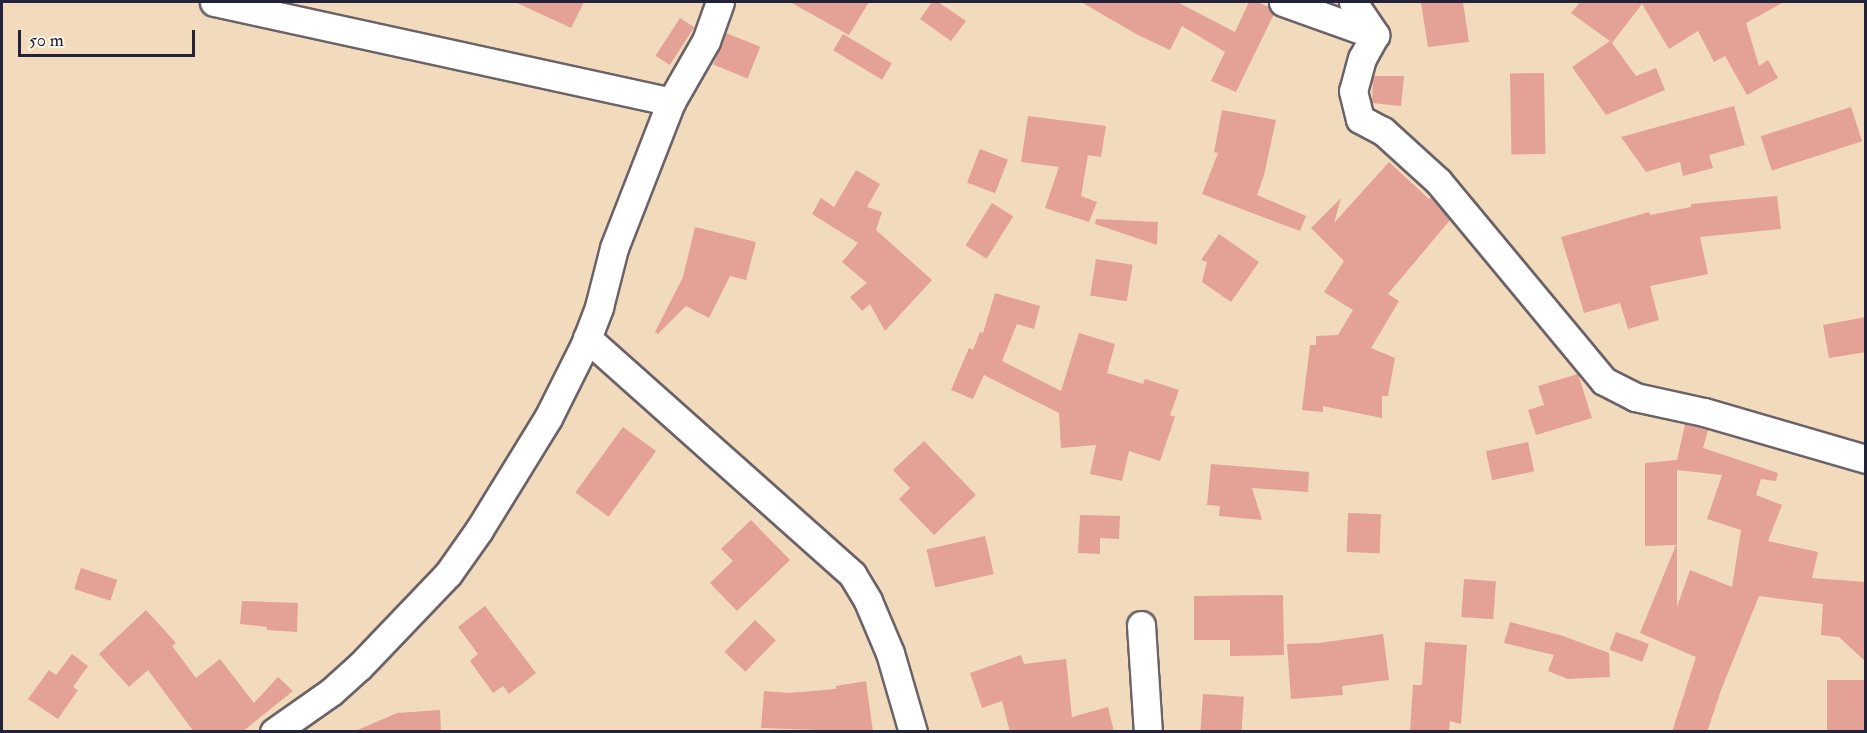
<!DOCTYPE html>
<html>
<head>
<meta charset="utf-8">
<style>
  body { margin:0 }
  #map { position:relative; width:1867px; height:733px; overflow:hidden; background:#f2dbbc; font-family:"IM FELL Double Pica",serif }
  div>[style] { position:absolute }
  .building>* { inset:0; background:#e4a196; transform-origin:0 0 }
  .roads { filter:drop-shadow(2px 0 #6b6368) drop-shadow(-2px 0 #6b6368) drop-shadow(0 2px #6b6368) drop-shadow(0 -2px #6b6368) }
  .street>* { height:27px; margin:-13.5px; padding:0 13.5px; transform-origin:13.5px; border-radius:13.5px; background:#fff }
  span { translate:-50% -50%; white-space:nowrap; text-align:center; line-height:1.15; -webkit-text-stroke:4.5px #fcf5e5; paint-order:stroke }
  .frame { position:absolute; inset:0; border:3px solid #22223b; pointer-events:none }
  .scale { position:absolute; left:18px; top:30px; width:177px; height:27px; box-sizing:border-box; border:3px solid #22223b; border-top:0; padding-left:8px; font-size:18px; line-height:21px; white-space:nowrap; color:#22223b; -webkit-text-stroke:4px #fcf5e5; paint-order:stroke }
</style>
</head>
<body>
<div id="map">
  <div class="building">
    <i style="clip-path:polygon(515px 2px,584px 2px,571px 28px)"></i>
    <i style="clip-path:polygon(790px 2px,869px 2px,849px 35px)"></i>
    <i style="clip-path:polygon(932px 2px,938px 2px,966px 21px,951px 41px,920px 19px)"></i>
    <i style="clip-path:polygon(1081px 2px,1177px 2px,1235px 32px,1249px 2px,1257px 2px,1269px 7px,1274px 14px,1236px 92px,1211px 81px,1225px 52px,1182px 26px,1170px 50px,1138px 35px)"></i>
    <i style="clip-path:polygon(1432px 2px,1463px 2px,1469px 42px,1428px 47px,1421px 3px)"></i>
    <i style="clip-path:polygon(1580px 2px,1784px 2px,1746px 23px,1759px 66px,1768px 60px,1778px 78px,1747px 95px,1725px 56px,1714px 62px,1698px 31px,1669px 49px,1642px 4px,1612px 43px,1636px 76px,1656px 68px,1665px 90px,1606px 115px,1572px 67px,1610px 41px,1571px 13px)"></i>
    <i style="left:680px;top:18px;width:17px;height:45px;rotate:33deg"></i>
    <i style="left:726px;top:33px;width:37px;height:34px;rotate:22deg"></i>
    <i style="left:843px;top:34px;width:57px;height:19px;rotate:31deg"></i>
    <i style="left:1544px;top:73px;width:81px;height:34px;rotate:89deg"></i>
    <i style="clip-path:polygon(1373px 76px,1404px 76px,1401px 106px,1372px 103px)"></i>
    <i style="clip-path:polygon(1734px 106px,1745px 145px,1709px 155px,1713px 168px,1683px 176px,1680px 162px,1646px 172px,1621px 137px)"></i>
    <i style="left:1851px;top:107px;width:36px;height:95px;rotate:72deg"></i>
    <i style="clip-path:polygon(1222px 110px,1276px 120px,1264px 175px,1257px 195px,1306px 216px,1300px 231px,1202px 194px,1218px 153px,1214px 152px)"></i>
    <i style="clip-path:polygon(1028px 116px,1106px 126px,1101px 157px,1088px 155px,1081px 196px,1097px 202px,1089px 222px,1045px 208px,1059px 167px,1021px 162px)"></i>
    <i style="left:980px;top:149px;width:30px;height:36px;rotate:21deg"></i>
    <i style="clip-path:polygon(1389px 162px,1429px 199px,1431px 197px,1450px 220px,1388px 294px,1399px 301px,1371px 348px,1395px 358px,1388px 396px,1382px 396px,1382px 418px,1323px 406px,1323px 412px,1302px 410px,1310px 345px,1316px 345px,1316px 336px,1338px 335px,1353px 310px,1324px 292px,1344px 261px,1311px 228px,1341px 198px,1334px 223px)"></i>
    <i style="clip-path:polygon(856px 170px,880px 184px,867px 207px,882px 212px,876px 230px,932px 280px,885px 331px,870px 304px,862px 311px,850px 297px,867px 283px,842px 262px,858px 243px,812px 214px,821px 198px,834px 207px)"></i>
    <i style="clip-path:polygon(1777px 196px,1781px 229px,1700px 237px,1708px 274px,1650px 286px,1659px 320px,1628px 329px,1620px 303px,1584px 313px,1561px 237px,1649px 212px,1650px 215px,1691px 207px,1691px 204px)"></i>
    <i style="left:992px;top:203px;width:25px;height:50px;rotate:32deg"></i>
    <i style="clip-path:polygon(1096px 219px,1158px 222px,1157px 245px,1095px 224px)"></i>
    <i style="clip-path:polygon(695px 227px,756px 242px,746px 280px,730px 276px,709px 318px,686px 306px,658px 334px,655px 332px,683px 277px)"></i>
    <i style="clip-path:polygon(1219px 234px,1259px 262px,1231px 302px,1202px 282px,1207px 262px,1201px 260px)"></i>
    <i style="left:1096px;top:259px;width:37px;height:37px;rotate:9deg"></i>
    <i style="clip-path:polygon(995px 293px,1040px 306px,1034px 329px,1017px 324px,1002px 361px,1061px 391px,1079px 333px,1115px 344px,1107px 373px,1143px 384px,1145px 379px,1179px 390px,1170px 415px,1175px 417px,1160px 461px,1129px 451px,1122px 481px,1090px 474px,1096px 445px,1061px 448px,1059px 413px,984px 375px,973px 399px,951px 390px,969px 348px,973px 350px,980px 332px,983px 333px)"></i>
    <i style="clip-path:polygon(1866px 317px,1866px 352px,1829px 358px,1823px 325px)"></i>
    <i style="clip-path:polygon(1578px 374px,1592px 418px,1536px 435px,1528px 410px,1544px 405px,1538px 386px)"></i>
    <i style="clip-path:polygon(evenodd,1685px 424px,1708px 430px,1703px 448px,1778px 473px,1776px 481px,1761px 479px,1756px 495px,1782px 505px,1768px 541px,1818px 552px,1812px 578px,1866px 582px,1866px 662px,1839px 637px,1821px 635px,1823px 604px,1759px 596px,1721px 690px,1707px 732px,1672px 732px,1696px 657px,1640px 633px,1676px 545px,1645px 546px,1645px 463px,1677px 460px,1685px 424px,1677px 470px,1722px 475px,1707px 519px,1741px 530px,1732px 587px,1690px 570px,1677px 607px,1677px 470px)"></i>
    <i style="left:623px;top:427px;width:41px;height:81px;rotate:36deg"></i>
    <i style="clip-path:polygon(924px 441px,976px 495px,934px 535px,899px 499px,910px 488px,893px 470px)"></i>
    <i style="left:1528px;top:442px;width:30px;height:43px;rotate:78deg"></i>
    <i style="clip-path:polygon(1211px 464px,1309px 472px,1308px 492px,1252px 488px,1262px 520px,1219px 516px,1220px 506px,1207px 505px)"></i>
    <i style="left:1348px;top:513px;width:33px;height:39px;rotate:2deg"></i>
    <i style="clip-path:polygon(1080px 515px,1120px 516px,1119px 539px,1100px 538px,1100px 554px,1078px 553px)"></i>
    <i style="clip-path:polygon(751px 520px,790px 560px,737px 611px,710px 583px,733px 561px,721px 549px)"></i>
    <i style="left:985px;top:536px;width:39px;height:60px;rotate:77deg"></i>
    <i style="left:81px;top:568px;width:38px;height:22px;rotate:18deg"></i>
    <i style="left:1464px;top:579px;width:32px;height:38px;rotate:4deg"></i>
    <i style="clip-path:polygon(1283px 595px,1284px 655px,1230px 656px,1230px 640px,1194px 640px,1194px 596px)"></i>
    <i style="clip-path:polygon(242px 601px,298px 603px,297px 632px,267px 630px,267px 627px,240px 624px)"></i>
    <i style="clip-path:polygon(485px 606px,536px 673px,509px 694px,503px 686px,493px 693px,470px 661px,478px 654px,458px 627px)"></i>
    <i style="clip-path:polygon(146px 610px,176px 643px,172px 646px,196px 678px,220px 659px,254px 703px,278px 677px,293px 691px,242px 732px,194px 732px,148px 670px,129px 687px,99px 654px)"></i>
    <i style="left:755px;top:620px;width:29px;height:44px;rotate:44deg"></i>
    <i style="clip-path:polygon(1510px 622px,1563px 636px,1609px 653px,1610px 677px,1568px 679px,1548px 671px,1554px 655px,1504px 643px)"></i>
    <i style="left:1616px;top:632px;width:35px;height:19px;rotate:20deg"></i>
    <i style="clip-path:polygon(1383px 634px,1389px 680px,1342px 686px,1343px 695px,1291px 699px,1287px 644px,1319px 643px)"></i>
    <i style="clip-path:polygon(1425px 642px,1467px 645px,1461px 724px,1450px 721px,1449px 732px,1410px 732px,1413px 685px,1422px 685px)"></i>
    <i style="clip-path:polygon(72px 654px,88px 666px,73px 687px,78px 690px,58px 719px,28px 699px,49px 670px,56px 675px)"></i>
    <i style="clip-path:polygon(1021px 655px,1024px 664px,1066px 659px,1072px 717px,1108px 707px,1114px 732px,1010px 732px,1002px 701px,982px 708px,970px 673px)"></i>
    <i style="left:1866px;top:680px;width:52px;height:39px;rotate:90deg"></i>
    <i style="clip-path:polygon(866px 681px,873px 732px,761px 728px,764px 691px,789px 693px,836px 689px,836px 686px)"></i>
    <i style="left:1203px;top:694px;width:41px;height:38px;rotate:4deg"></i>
    <i style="clip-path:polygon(440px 710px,441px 732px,353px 732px,397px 713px)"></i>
  </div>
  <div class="roads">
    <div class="street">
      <i style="left:214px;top:2px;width:468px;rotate:12.3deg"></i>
      <i style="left:1283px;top:2px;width:98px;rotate:19.7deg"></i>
      <i style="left:1353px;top:2px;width:40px;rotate:56deg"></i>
      <i style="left:1375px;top:35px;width:26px;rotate:119deg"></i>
      <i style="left:1362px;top:58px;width:34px;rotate:105deg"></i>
      <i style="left:1353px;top:91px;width:29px;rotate:76deg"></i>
      <i style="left:1360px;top:119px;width:26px;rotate:28deg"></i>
      <i style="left:1383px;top:131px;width:74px;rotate:42.3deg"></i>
      <i style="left:1438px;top:181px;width:260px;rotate:50.3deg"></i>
      <i style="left:1604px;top:381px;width:35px;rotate:27deg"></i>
      <i style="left:1635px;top:397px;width:71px;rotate:12.3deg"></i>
      <i style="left:1704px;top:412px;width:169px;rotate:16.2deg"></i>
      <i style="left:587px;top:338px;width:355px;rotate:41.7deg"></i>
      <i style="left:852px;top:574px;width:31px;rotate:59deg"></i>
      <i style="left:868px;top:601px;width:56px;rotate:67.1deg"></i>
      <i style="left:890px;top:653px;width:82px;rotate:73.8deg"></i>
      <i style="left:1141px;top:625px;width:107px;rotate:86.3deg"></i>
      <i style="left:274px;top:732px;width:70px;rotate:-35.1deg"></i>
      <i style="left:331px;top:692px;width:38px;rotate:-42deg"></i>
      <i style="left:359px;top:667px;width:129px;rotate:-46.3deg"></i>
      <i style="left:448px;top:574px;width:54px;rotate:-54.8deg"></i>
      <i style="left:479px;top:530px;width:132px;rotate:-58.4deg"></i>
      <i style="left:548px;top:418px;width:83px;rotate:-63.4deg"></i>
      <i style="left:585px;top:344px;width:40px;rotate:-69deg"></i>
      <i style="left:599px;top:307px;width:61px;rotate:-75.7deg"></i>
      <i style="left:614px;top:248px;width:157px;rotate:-68.7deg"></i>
      <i style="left:671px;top:102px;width:70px;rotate:-60.2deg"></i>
      <i style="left:706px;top:41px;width:41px;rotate:-70.3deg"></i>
    </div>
  </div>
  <div class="frame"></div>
  <div class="scale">50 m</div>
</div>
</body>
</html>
